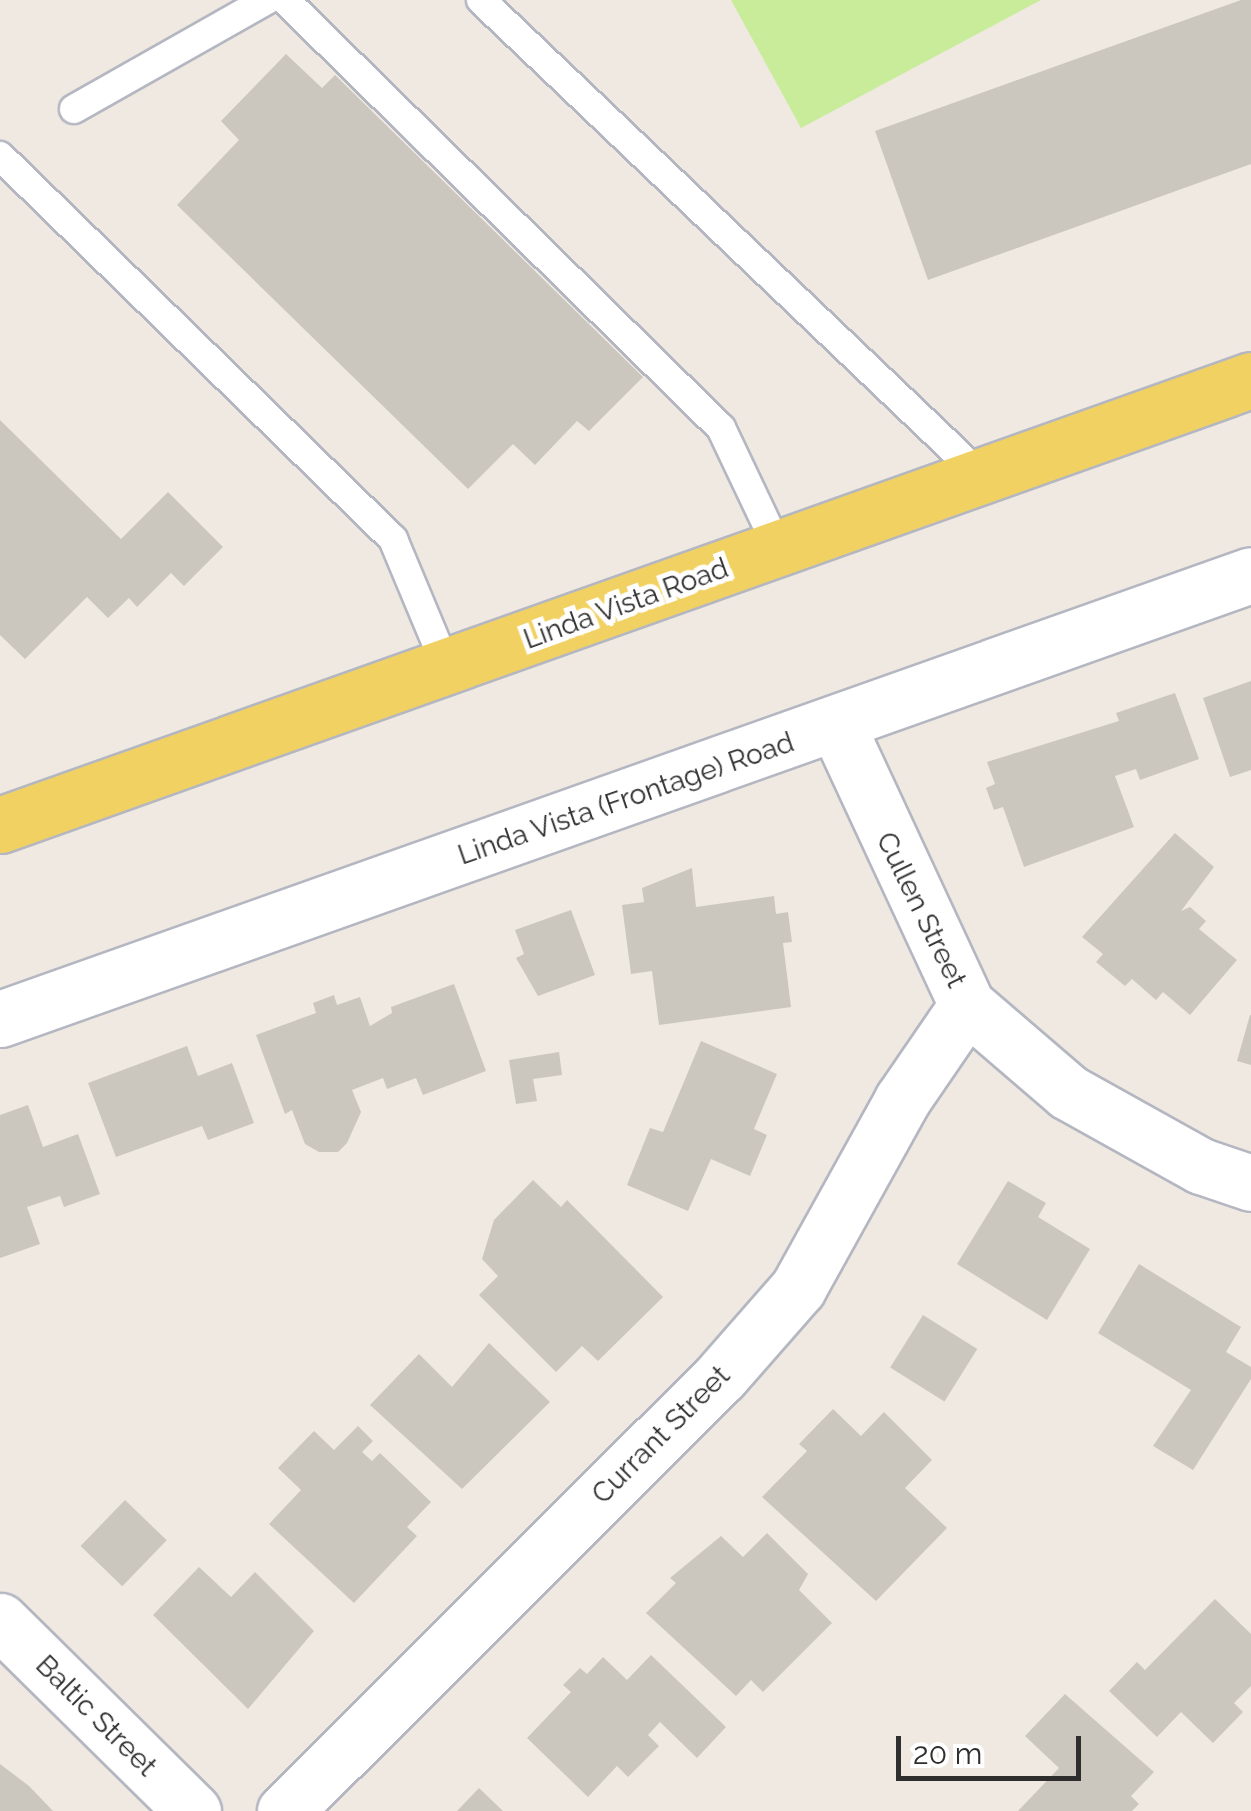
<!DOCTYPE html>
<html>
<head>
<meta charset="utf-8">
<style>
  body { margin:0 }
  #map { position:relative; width:1251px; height:1811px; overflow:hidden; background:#efe9e1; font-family:Raleway,sans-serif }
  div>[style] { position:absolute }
  .pitch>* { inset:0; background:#c9ec9a }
  .building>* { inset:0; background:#cbc7bf; transform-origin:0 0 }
  .roads { filter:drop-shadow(2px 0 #b4b7c1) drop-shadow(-2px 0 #b4b7c1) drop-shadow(0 2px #b4b7c1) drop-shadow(0 -2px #b4b7c1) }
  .service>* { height:28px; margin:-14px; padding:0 14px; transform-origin:14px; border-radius:14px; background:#fff }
  .minor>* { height:55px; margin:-27.5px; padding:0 27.5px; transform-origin:27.5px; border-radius:27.5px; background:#fff }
  .primary>* { height:55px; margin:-27.5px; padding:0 27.5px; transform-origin:27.5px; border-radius:27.5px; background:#f2d163 }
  span { translate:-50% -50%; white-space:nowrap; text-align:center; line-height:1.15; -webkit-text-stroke:10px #fff; paint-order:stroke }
  .street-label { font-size:28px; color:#2e2e2e }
  .scale { position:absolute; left:896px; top:1736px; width:185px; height:45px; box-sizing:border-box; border:5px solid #2e2e2e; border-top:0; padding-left:12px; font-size:30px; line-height:35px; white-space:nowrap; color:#2e2e2e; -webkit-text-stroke:8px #fff; paint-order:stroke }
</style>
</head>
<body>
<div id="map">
  <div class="pitch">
    <i style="clip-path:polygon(731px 0,1041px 0,801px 128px)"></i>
  </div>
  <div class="building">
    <i style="clip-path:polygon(1241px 0,1251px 0,1251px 164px,928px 280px,875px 131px)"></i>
    <i style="clip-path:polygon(286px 54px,322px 88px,335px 75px,643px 377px,589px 431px,577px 421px,535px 465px,513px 444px,468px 489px,177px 205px,239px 140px,221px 121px)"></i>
    <i style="clip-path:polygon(0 420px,121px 539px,168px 492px,223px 547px,184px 586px,171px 573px,137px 607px,129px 598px,108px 618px,87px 597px,25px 659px,0 635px)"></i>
    <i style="clip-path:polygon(1251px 681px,1251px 770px,1230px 777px,1203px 698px)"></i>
    <i style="clip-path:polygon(1175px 693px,1199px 759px,1140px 780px,1136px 769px,1115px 776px,1134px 827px,1024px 867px,1003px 807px,994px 810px,986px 788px,995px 784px,987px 762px,1119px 721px,1116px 713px)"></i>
    <i style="clip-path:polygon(1175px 833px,1214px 867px,1181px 911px,1190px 907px,1206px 921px,1199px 929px,1237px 960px,1190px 1015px,1163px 992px,1156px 1000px,1132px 979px,1125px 986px,1096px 962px,1103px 954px,1082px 937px)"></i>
    <i style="clip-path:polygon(692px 868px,696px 907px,774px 896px,776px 914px,788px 912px,792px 942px,783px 943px,791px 1007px,659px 1025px,652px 971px,631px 974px,622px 905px,644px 902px,642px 888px)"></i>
    <i style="clip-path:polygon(571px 910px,595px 975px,538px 996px,516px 958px,524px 954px,515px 930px)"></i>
    <i style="clip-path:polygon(454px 984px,486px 1071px,423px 1095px,416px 1078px,387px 1089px,383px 1078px,352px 1090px,361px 1112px,347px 1143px,338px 1152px,319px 1152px,305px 1144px,292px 1110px,285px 1114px,256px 1035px,316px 1013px,313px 1003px,334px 995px,337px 1005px,360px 997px,370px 1026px,392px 1013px,391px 1007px)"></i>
    <i style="clip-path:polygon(1250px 1015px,1251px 1015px,1251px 1065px,1237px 1061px)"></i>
    <i style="clip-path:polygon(701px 1041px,777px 1074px,754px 1129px,767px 1135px,750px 1176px,711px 1159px,688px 1211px,627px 1185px,650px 1128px,663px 1132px)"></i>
    <i style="clip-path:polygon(187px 1046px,198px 1076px,232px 1063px,254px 1123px,208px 1140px,202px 1126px,116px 1157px,88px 1083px)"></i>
    <i style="clip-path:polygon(559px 1052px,562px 1075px,533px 1079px,537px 1101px,516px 1104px,509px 1060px)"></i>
    <i style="clip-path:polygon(28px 1105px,43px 1147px,78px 1134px,100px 1194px,64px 1207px,60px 1196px,27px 1207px,40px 1244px,0 1258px,0 1115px)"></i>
    <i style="clip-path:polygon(533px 1180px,561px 1207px,567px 1200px,663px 1297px,598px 1361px,582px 1346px,556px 1372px,479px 1295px,498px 1276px,482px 1259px,494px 1220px)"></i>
    <i style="clip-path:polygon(1008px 1181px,1046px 1203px,1038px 1217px,1090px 1249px,1047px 1320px,957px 1264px)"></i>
    <i style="clip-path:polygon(1139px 1264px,1241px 1327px,1226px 1352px,1251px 1367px,1251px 1379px,1193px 1470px,1153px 1446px,1191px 1390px,1098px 1333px)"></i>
    <i style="left:923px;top:1315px;width:64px;height:62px;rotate:32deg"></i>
    <i style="clip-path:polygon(489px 1343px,550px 1402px,462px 1489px,370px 1405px,419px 1354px,452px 1387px)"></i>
    <i style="clip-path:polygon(833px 1409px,861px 1436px,884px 1412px,932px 1460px,905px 1488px,947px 1528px,876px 1601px,762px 1497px,807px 1451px,799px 1444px)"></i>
    <i style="clip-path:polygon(358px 1426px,373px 1441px,362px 1452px,372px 1461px,380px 1453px,431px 1502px,407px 1527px,417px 1536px,354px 1603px,269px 1524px,301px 1490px,278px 1468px,314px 1431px,334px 1450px)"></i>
    <i style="left:125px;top:1500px;width:58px;height:64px;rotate:44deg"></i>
    <i style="clip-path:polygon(767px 1533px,808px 1574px,799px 1590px,832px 1623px,763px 1692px,751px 1680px,736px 1696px,646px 1613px,676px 1583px,670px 1578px,721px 1536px,743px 1557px)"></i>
    <i style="clip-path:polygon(199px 1567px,231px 1597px,255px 1572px,314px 1631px,248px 1709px,153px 1615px)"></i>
    <i style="clip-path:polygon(1215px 1599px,1251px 1634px,1251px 1686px,1234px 1703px,1243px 1712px,1213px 1743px,1181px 1712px,1157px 1737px,1109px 1691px,1137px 1662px,1145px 1670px)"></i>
    <i style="clip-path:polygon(651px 1655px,726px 1727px,697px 1758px,660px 1722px,648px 1735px,659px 1746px,628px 1777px,617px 1766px,588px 1797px,527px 1738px,571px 1692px,563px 1685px,580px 1668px,587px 1674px,603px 1657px,627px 1680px)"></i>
    <i style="clip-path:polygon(1065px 1694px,1154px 1772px,1131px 1796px,1139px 1804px,1132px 1811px,1018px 1811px,1059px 1768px,1025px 1736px)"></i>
    <i style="clip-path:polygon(0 1764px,29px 1786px,53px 1811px,0 1811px)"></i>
    <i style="clip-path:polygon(479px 1788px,503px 1811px,457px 1811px)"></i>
  </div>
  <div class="roads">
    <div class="service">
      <i style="left:285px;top:0;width:611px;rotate:44.47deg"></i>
      <i style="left:721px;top:428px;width:135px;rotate:64.6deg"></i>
      <i style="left:481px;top:0;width:692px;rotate:43.59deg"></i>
      <i style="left:74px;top:109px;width:222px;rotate:-29.5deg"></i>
      <i style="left:0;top:156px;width:549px;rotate:44.26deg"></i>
      <i style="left:393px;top:539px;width:140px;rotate:67.3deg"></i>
    </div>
    <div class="minor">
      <i style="left:837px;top:725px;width:309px;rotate:65.1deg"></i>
      <i style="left:967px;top:1005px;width:133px;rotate:40.7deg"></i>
      <i style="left:1068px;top:1092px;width:152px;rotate:29.1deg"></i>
      <i style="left:1201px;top:1166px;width:53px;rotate:18.8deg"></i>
      <i style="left:0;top:1019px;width:1327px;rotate:-19.54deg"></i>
      <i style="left:0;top:1621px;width:271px;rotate:44.6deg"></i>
      <i style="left:285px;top:1811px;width:616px;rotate:-44.93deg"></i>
      <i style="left:721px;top:1376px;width:117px;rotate:-48.8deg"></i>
      <i style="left:798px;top:1288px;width:215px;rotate:-61deg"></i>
      <i style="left:902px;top:1100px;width:115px;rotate:-55.6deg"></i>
    </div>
    <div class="primary">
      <i style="left:0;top:825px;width:1328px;rotate:-19.58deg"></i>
    </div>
  </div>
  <div class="street-label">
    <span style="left:626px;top:604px;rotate:-20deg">Linda Vista Road</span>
    <span style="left:626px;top:799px;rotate:-19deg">Linda Vista (Frontage) Road</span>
    <span style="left:921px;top:910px;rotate:64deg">Cullen Street</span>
    <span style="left:661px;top:1435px;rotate:-45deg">Currant Street</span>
    <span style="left:96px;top:1716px;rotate:45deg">Baltic Street</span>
  </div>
  <div class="scale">20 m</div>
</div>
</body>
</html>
